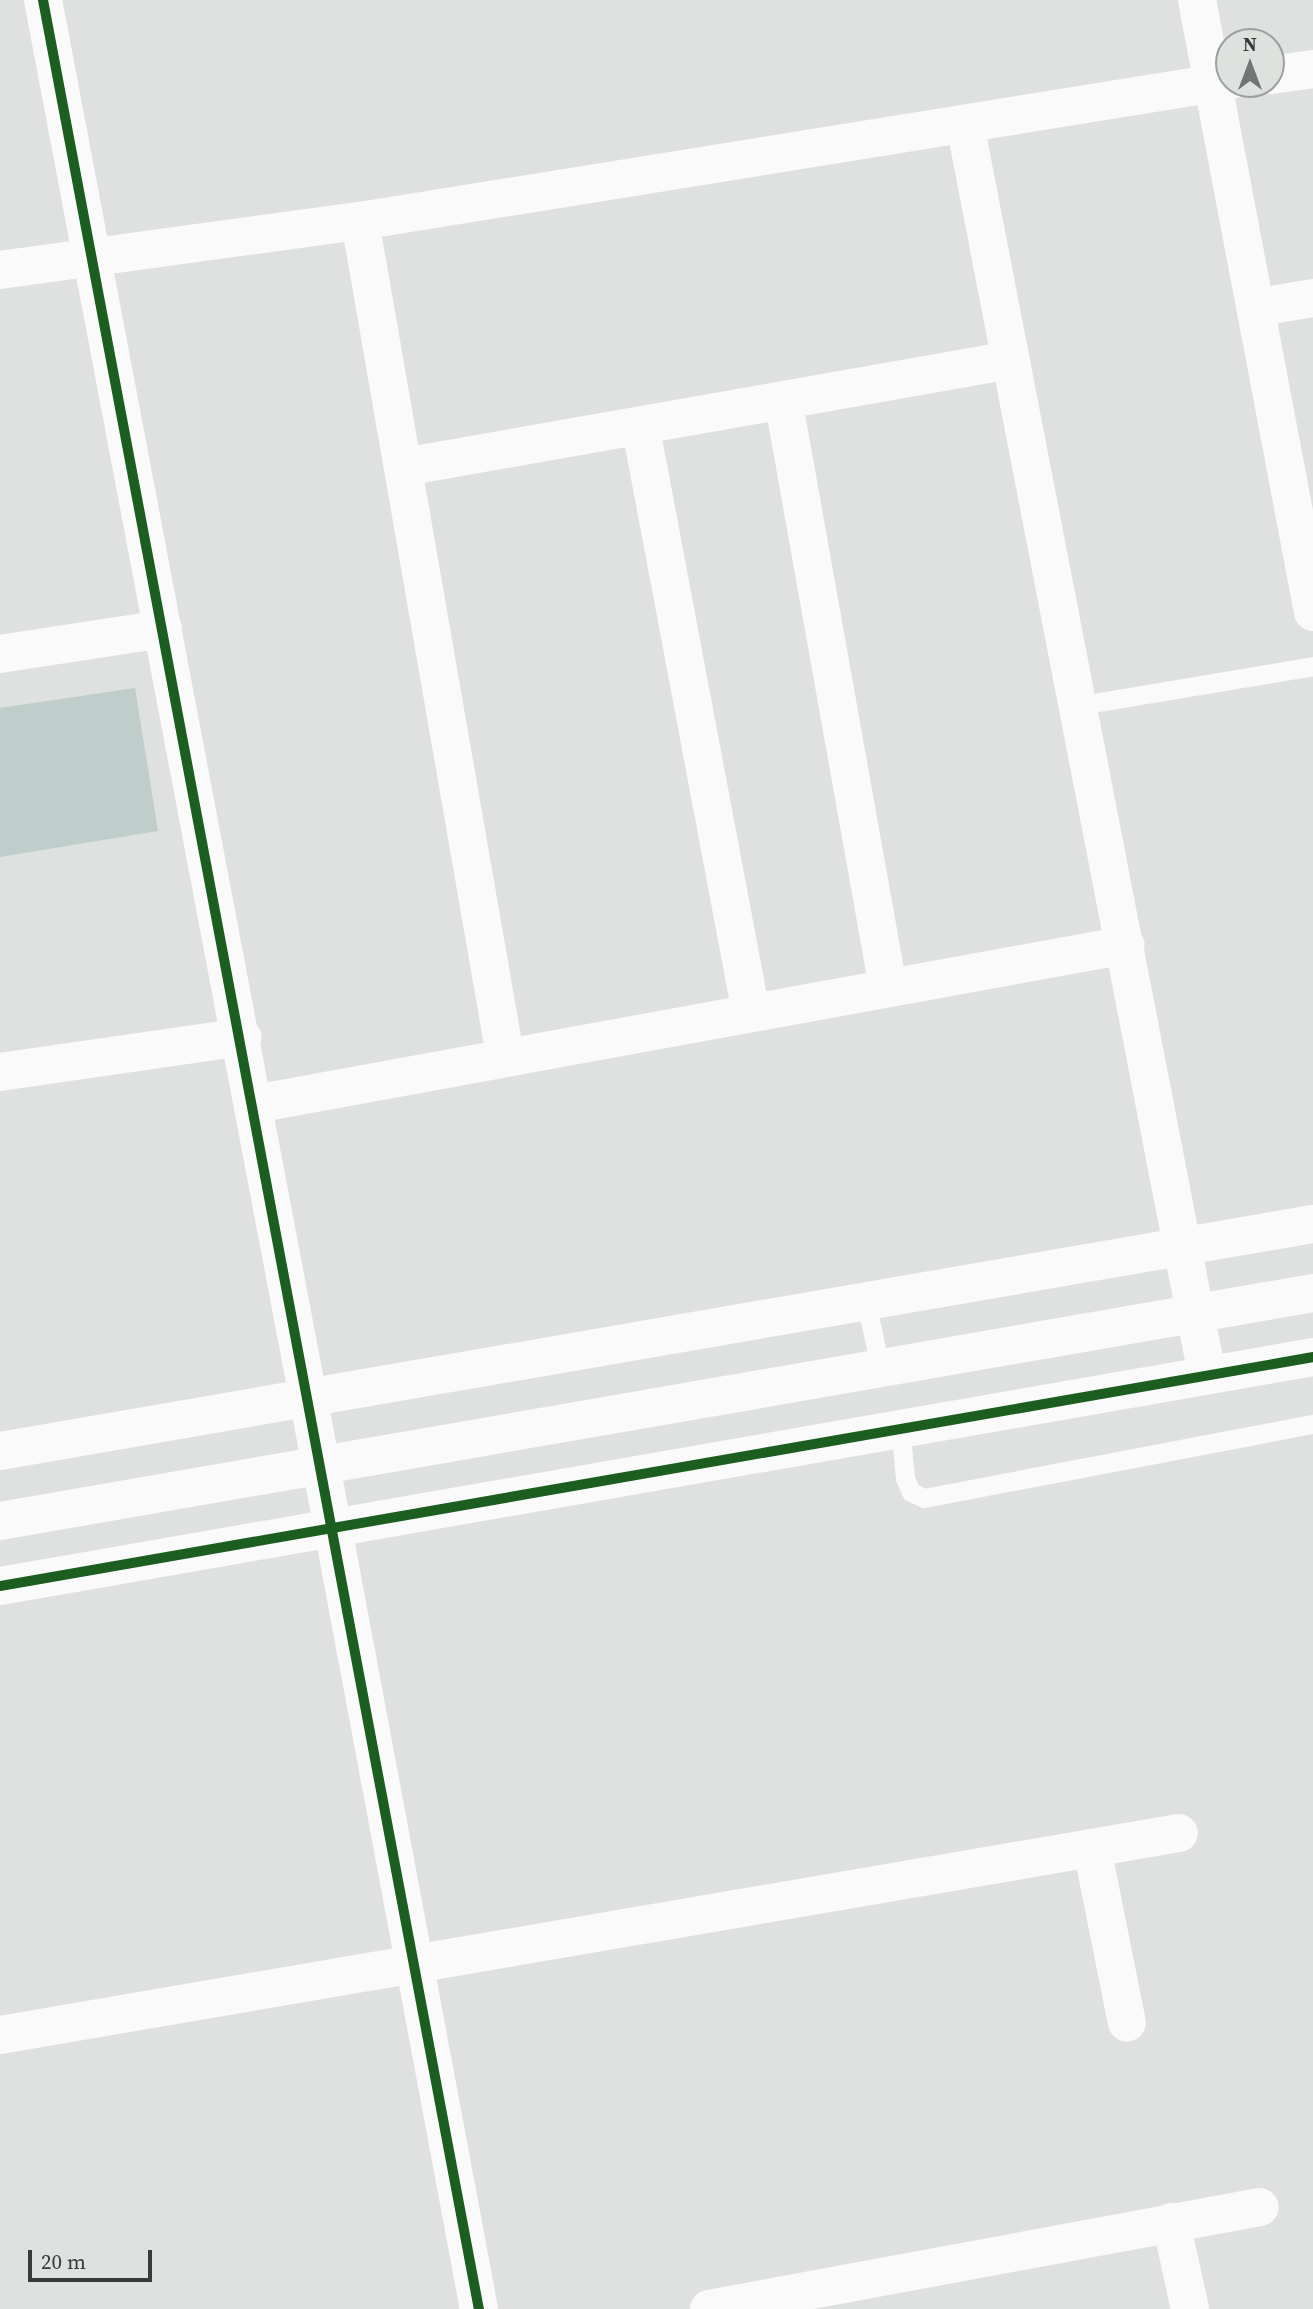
<!DOCTYPE html>
<html>
<head>
<meta charset="utf-8">
<style>
  body { margin:0 }
  #map { position:relative; width:1313px; height:2309px; overflow:hidden; background:#dee1df; font-family:"Source Serif 4",serif }
  div>[style] { position:absolute }
  .building>* { inset:0; background:#bfcdcb }
  .service>* { height:19px; margin:-9.5px; padding:0 9.5px; transform-origin:9.5px; border-radius:9.5px; background:#fafafa }
  .minor>* { height:38px; margin:-19px; padding:0 19px; transform-origin:19px; border-radius:19px; background:#fafafa }
  .tertiary>* { height:38px; margin:-19px; padding:0 19px; transform-origin:19px; border-radius:19px; background:#fafafa }
  .cycleway>* { height:10px; margin:-5px; padding:0 5px; transform-origin:5px; border-radius:5px; background:#1b5e20 }
  span { translate:-50% -50%; white-space:nowrap; text-align:center; line-height:1.15; -webkit-text-stroke:6px #dde2df; paint-order:stroke }
  .north { position:absolute; left:1215px; top:28px; width:70px; height:70px; box-sizing:border-box; background:#dde2df; border:2px solid #9b9f9d; border-radius:50%; rotate:0deg; font-size:19px; font-weight:700; line-height:28px; text-align:center; color:#393b3a }
  .north::after { content:''; display:block; margin:auto; width:24px; height:32px; background:#737574; clip-path:polygon(50% 0,100% 100%,50% 72%,0 100%) }
  .scale { position:absolute; left:28px; top:2250px; width:124px; height:32px; box-sizing:border-box; border:4px solid #393b3a; border-top:0; padding-left:9px; font-size:21px; line-height:24px; white-space:nowrap; color:#393b3a; -webkit-text-stroke:5px #dde2df; paint-order:stroke }
</style>
</head>
<body>
<div id="map">
  <div class="building">
    <i style="clip-path:polygon(135px 688px,158px 831px,0 857px,0 708px)"></i>
  </div>
  <div class="service">
    <i style="left:1081px;top:705px;width:235px;rotate:-9.5deg"></i>
    <i style="left:866px;top:1302px;width:66px;rotate:77.8deg"></i>
    <i style="left:900px;top:1426px;width:52px;rotate:84.5deg"></i>
    <i style="left:905px;top:1478px;width:15px;rotate:67deg"></i>
    <i style="left:911px;top:1492px;width:14px;rotate:25deg"></i>
    <i style="left:924px;top:1498px;width:396px;rotate:-10.8deg"></i>
  </div>
  <div class="minor">
    <i style="left:1197px;top:0;width:623px;rotate:79.27deg"></i>
    <i style="left:1271px;top:75px;width:42px;rotate:-8.1deg"></i>
    <i style="left:965px;top:124px;width:1274px;rotate:79.05deg"></i>
    <i style="left:360px;top:221px;width:847px;rotate:80.14deg"></i>
    <i style="left:0;top:270px;width:363px;rotate:-7.8deg"></i>
    <i style="left:360px;top:221px;width:880px;rotate:-9.15deg"></i>
    <i style="left:1259px;top:307px;width:55px;rotate:-9.5deg"></i>
    <i style="left:784px;top:404px;width:592px;rotate:79.89deg"></i>
    <i style="left:641px;top:429px;width:594px;rotate:79.33deg"></i>
    <i style="left:404px;top:467px;width:616px;rotate:-10deg"></i>
    <i style="left:0;top:654px;width:165px;rotate:-8.7deg"></i>
    <i style="left:0;top:1072px;width:245px;rotate:-8.2deg"></i>
    <i style="left:255px;top:1104px;width:885px;rotate:-10.35deg"></i>
    <i style="left:0;top:1451px;width:1332px;rotate:-9.81deg"></i>
    <i style="left:333px;top:1529px;width:794px;rotate:79.4deg"></i>
    <i style="left:1092px;top:1848px;width:178px;rotate:78.7deg"></i>
    <i style="left:0;top:2035px;width:1196px;rotate:-9.72deg"></i>
    <i style="left:1171px;top:2222px;width:89px;rotate:77.7deg"></i>
    <i style="left:709px;top:2309px;width:560px;rotate:-10.49deg"></i>
  </div>
  <div class="tertiary">
    <i style="left:43px;top:0;width:1556px;rotate:79.26deg"></i>
    <i style="left:0;top:1521px;width:1333px;rotate:-9.85deg"></i>
    <i style="left:0;top:1586px;width:1333px;rotate:-9.89deg"></i>
  </div>
  <div class="cycleway">
    <i style="left:43px;top:0;width:2350px;rotate:79.31deg"></i>
    <i style="left:0;top:1586px;width:1333px;rotate:-9.89deg"></i>
  </div>
  <div class="north">N</div>
  <div class="scale">20 m</div>
</div>
</body>
</html>
